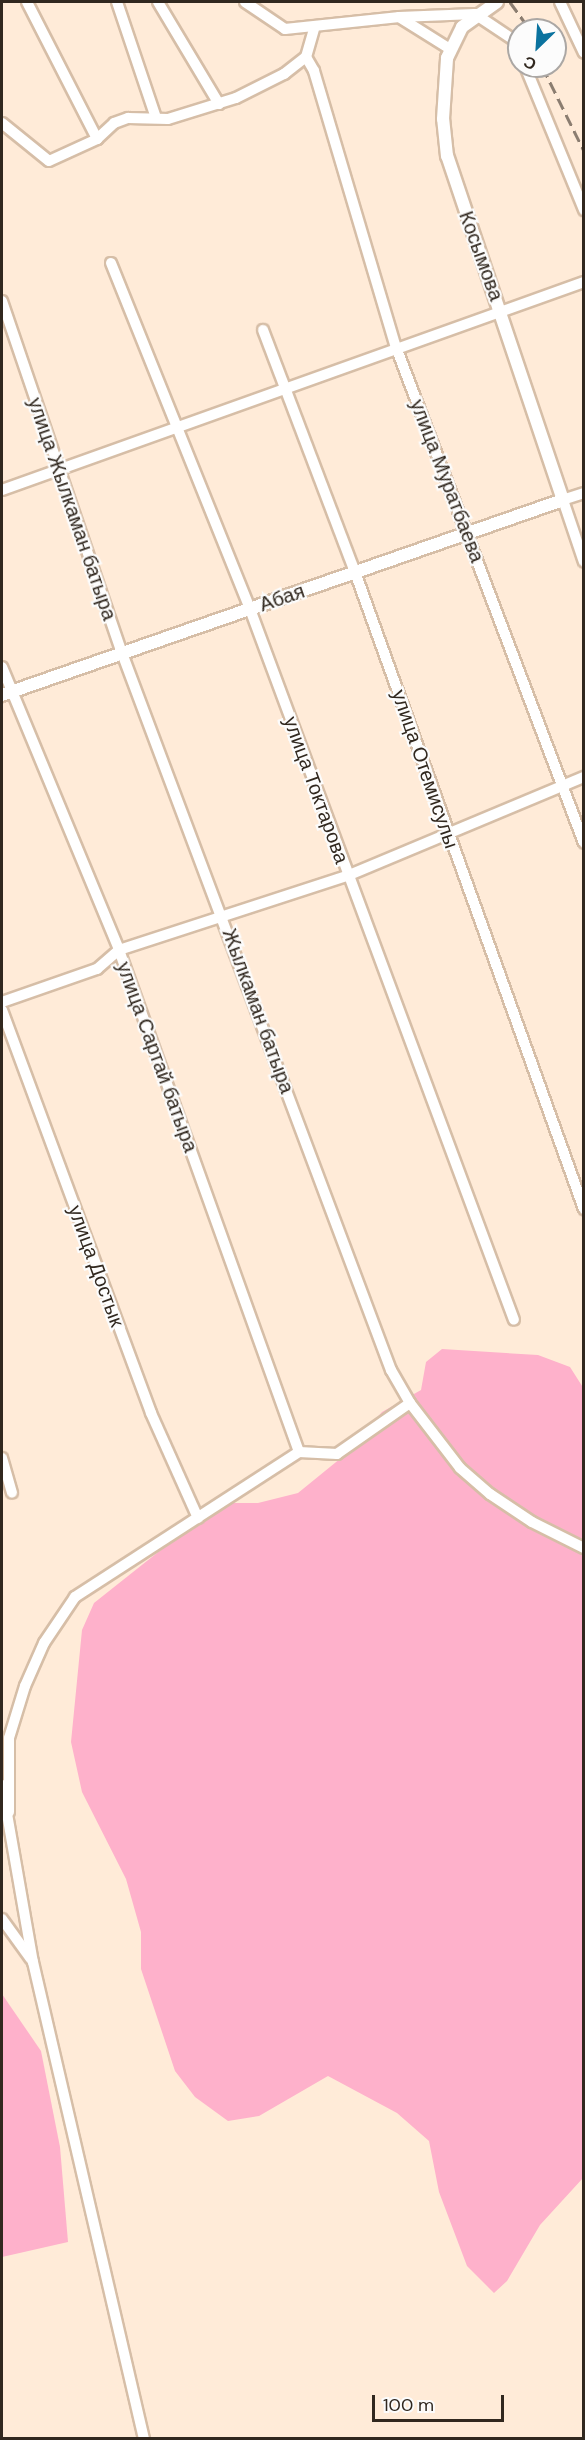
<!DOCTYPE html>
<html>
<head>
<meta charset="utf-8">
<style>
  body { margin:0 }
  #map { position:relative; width:585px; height:2440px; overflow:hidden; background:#ffebd8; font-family:"DM Sans",sans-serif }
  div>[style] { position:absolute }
  .green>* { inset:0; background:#feb1cb }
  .roads { filter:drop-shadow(2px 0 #d6bea7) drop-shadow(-2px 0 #d6bea7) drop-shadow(0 2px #d6bea7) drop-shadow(0 -2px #d6bea7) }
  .minor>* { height:10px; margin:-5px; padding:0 5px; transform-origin:5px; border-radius:5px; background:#fff }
  .tertiary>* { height:12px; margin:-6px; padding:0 6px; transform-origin:6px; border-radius:6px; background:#fff }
  .rail>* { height:3px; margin-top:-1.5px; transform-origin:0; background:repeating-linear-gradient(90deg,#8b7d70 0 12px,transparent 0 18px) }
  span { translate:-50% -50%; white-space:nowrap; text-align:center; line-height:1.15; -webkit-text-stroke:4.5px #fcfcfc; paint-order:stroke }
  .street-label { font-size:20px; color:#31281f }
  .frame { position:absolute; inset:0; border:3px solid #31281f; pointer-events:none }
  .north { position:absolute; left:507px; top:18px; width:60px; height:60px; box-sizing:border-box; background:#fcfcfc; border:2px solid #aba7a4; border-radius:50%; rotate:205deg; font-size:16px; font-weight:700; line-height:24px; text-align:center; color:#31281f }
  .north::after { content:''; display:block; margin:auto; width:21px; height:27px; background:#0b739f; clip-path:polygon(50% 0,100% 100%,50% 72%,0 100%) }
  .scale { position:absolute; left:372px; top:2395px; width:132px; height:27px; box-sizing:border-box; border:3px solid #31281f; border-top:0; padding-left:8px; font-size:18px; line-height:21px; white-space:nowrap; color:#31281f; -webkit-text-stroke:4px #fcfcfc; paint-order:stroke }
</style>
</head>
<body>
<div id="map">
  <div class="green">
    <i style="clip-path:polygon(442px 1349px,538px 1355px,570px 1367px,584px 1389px,583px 2178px,540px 2225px,507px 2281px,494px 2293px,467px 2266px,439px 2192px,429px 2141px,397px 2113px,328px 2076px,259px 2116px,228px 2121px,195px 2097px,175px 2071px,141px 1969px,141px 1932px,126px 1879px,82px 1792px,71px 1742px,82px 1630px,94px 1603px,220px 1503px,258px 1503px,298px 1493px,341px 1458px,382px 1412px,421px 1390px,426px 1362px)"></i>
    <i style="clip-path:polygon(2px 1994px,41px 2051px,60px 2147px,68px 2242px,2px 2257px)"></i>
  </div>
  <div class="roads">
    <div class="minor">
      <i style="left:27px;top:2px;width:154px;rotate:62.9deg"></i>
      <i style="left:117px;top:2px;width:122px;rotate:71.4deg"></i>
      <i style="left:158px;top:2px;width:119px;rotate:59.1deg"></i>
      <i style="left:245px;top:2px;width:48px;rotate:34deg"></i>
      <i style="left:285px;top:29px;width:115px;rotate:-6deg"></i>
      <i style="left:399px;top:17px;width:60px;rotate:32.1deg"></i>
      <i style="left:560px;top:2px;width:56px;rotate:64.8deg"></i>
      <i style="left:399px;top:17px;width:76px;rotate:-2.3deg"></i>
      <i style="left:475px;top:14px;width:47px;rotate:33.7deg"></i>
      <i style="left:514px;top:40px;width:12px;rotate:66deg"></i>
      <i style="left:306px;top:57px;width:29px;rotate:-74deg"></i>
      <i style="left:525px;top:66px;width:156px;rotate:67.7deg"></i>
      <i style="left:2px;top:123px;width:60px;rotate:39deg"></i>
      <i style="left:49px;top:161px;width:53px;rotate:-24.6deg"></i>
      <i style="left:97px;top:139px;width:23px;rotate:-43deg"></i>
      <i style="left:114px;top:123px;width:15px;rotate:-20deg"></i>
      <i style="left:128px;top:118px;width:40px;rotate:1.4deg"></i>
      <i style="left:168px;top:119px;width:71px;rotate:-17.2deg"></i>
      <i style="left:236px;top:98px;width:54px;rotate:-26.6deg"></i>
      <i style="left:284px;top:74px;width:28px;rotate:-38deg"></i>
      <i style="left:306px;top:57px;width:16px;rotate:60deg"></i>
      <i style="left:314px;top:71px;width:288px;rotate:73.5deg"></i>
      <i style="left:396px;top:347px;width:530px;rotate:69.24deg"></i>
      <i style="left:111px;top:263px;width:373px;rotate:68.1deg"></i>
      <i style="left:250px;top:609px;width:758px;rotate:69.63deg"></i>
      <i style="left:2px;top:301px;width:372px;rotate:71.2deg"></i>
      <i style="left:122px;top:653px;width:766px;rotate:69.44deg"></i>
      <i style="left:391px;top:1370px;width:38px;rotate:60deg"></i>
      <i style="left:410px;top:1403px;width:89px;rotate:145.1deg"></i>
      <i style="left:337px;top:1454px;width:38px;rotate:-177deg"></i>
      <i style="left:299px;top:1452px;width:267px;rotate:147.1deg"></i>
      <i style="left:75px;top:1597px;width:55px;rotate:124deg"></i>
      <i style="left:44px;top:1643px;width:47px;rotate:113.8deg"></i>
      <i style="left:25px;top:1686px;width:54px;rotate:107.1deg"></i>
      <i style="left:9px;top:1738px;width:74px;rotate:90deg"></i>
      <i style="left:263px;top:330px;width:259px;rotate:69.2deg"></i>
      <i style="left:355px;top:572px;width:677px;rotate:70.23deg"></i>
      <i style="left:2px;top:490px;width:618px;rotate:-19.67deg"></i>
      <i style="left:584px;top:493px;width:22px;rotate:162deg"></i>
      <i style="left:563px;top:500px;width:65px;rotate:71.3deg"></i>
      <i style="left:2px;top:667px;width:306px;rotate:67.5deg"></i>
      <i style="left:119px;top:950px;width:533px;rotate:70.27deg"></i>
      <i style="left:2px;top:1002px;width:101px;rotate:-19.2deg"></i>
      <i style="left:97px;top:969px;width:29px;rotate:-41deg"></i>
      <i style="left:119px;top:950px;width:240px;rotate:-18deg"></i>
      <i style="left:347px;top:876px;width:257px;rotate:-22.7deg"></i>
      <i style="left:2px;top:1010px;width:430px;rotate:69.7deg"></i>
      <i style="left:151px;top:1413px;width:115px;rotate:65.9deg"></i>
      <i style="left:410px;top:1403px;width:82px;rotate:52.4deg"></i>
      <i style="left:460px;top:1468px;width:40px;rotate:41deg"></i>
      <i style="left:490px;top:1494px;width:50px;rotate:33.7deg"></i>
      <i style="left:532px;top:1522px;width:58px;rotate:26.6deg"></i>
      <i style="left:2px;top:1458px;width:36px;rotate:74deg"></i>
      <i style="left:2px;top:1785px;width:180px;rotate:80.1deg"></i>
      <i style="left:33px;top:1962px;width:489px;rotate:76.9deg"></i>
      <i style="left:2px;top:1919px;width:49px;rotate:54.1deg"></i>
    </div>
    <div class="tertiary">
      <i style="left:2px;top:695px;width:594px;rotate:-19.17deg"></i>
      <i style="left:563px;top:500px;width:363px;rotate:-108.6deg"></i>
      <i style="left:447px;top:156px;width:37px;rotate:-96deg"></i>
      <i style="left:443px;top:119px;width:61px;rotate:-86.2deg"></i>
      <i style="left:447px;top:58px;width:34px;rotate:-64deg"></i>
      <i style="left:462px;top:27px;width:43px;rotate:-35.5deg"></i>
    </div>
  </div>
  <div class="rail">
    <i style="left:510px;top:2px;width:34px;rotate:54deg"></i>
    <i style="left:542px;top:66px;width:95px;rotate:63.7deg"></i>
  </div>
  <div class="street-label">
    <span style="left:481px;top:256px;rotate:70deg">Косымова</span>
    <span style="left:447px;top:481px;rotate:69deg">улица Муратбаева</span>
    <span style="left:72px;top:509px;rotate:71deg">улица Жылкаман батыра</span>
    <span style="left:282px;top:598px;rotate:-19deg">Абая</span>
    <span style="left:425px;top:769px;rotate:71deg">улица Отемисулы</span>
    <span style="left:316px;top:790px;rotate:70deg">улица Токтарова</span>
    <span style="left:258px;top:1011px;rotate:70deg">Жылкаман батыра</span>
    <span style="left:157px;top:1057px;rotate:70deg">улица Сартай батыра</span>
    <span style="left:96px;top:1266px;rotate:70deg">улица Достык</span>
  </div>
  <div class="frame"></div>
  <div class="north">С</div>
  <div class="scale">100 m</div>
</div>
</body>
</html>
